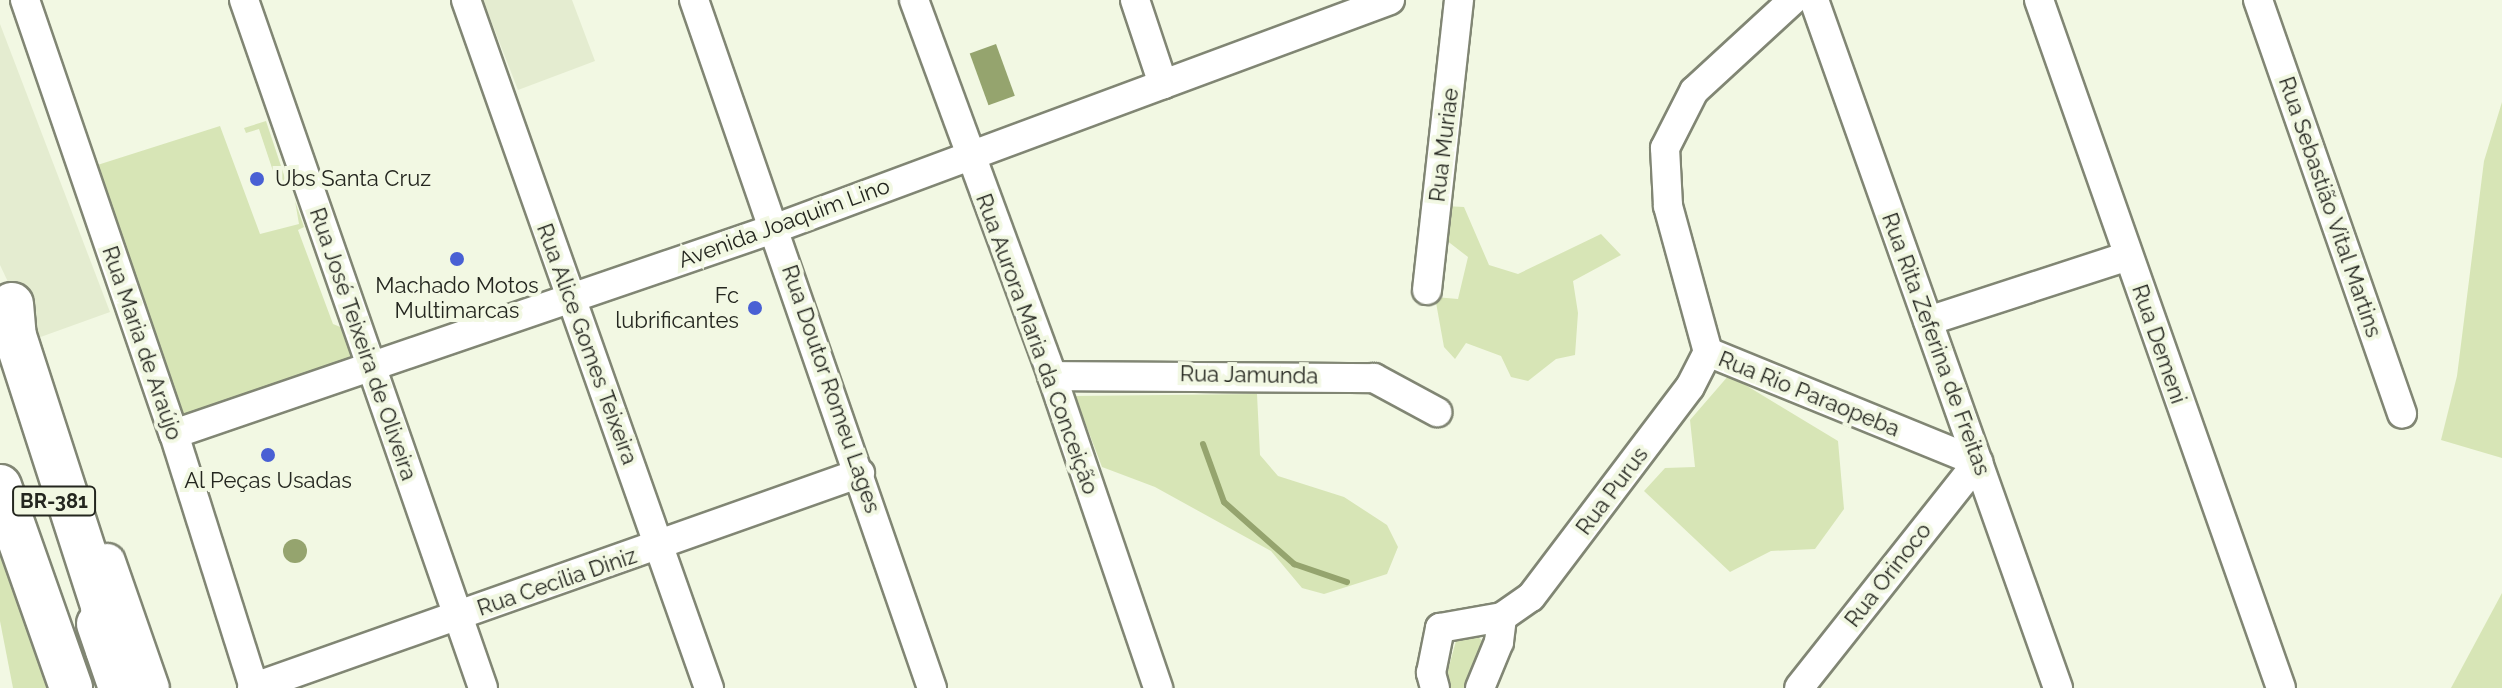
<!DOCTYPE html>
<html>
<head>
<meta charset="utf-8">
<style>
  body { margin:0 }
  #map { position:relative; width:2502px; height:688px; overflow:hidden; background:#f2f8e3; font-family:Raleway,sans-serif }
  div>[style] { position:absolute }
  .built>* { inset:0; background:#e4ecd0 }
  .green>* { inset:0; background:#d7e5b6 }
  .water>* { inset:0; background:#95a46e; transform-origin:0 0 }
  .round { border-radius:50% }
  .stream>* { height:6px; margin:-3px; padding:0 3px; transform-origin:3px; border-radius:3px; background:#95a46e }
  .roads { filter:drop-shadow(2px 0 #818674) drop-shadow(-2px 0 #818674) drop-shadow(0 2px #818674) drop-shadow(0 -2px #818674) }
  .minor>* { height:28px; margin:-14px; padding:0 14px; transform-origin:14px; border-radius:14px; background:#fff }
  .major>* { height:36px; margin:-18px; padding:0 18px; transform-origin:18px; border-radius:18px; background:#fff }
  .highway>* { height:42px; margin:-21px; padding:0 21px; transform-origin:21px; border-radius:21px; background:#fff }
  .dots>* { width:22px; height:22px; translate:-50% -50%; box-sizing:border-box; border:4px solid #f2f8e3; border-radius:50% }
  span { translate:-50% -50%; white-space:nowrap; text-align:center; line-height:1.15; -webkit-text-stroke:8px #f2f8e3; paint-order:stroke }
  .shield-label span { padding:2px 6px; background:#f2f8e3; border:2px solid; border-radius:6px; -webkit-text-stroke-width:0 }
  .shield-label { font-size:20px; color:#24261f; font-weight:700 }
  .street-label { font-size:22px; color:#24261f }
  .poi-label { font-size:22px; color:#24261f }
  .left { translate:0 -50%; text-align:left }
  .right { translate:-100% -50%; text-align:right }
</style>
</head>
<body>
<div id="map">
  <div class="built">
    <i style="clip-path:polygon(483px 0,572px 0,595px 61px,518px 90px)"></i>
    <i style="clip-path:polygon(0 24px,110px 312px,35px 339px,0 265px)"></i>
  </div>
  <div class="green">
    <i style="clip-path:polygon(2502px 102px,2502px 458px,2441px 440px,2457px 376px,2484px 161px)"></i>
    <i style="clip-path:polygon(266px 121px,287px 184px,278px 186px,259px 129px,246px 133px,244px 128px)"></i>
    <i style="clip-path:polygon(220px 126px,260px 234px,299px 224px,295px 201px,304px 227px,298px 230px,333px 324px,350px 331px,363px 364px,178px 425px,88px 168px)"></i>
    <i style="clip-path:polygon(1444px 206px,1464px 207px,1489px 265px,1518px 274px,1601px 234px,1621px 255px,1573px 281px,1578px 313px,1575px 355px,1556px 359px,1528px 381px,1511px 377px,1501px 356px,1466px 343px,1455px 359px,1444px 347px,1435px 297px,1458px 299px,1468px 257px,1446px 240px)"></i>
    <i style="clip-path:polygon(1729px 375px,1838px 441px,1844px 509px,1815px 549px,1771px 551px,1730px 572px,1644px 491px,1665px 468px,1695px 467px,1690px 420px)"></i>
    <i style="clip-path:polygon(1257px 394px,1260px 455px,1278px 476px,1344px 497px,1387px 525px,1398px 547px,1387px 574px,1324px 594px,1302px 588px,1271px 551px,1155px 487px,1102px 467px,1075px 396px)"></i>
    <i style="clip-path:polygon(0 549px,49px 688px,13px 688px,0 621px)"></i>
    <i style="clip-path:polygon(2502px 593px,2502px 688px,2451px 688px)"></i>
    <i style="clip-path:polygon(1478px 637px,1486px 644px,1467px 688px,1443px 688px,1456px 641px)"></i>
  </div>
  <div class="water">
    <i style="left:996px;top:44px;width:55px;height:28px;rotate:70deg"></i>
    <i class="round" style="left:283px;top:539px;width:24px;height:24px"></i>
  </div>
  <div class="stream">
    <i style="left:1203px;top:444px;width:62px;rotate:70.1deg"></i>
    <i style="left:1224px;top:502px;width:94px;rotate:41.5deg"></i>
    <i style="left:1294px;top:564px;width:56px;rotate:18.8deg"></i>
  </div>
  <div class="roads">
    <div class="minor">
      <i style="left:25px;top:0;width:459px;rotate:71.1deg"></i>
      <i style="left:174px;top:434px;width:266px;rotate:72.5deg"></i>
      <i style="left:244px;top:0;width:728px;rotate:70.84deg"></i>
      <i style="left:466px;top:0;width:730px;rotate:70.55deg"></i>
      <i style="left:694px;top:0;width:728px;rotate:70.92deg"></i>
      <i style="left:914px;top:0;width:401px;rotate:69.8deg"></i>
      <i style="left:1052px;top:376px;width:330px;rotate:71.2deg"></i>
      <i style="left:1135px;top:0;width:89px;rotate:71.6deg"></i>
      <i style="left:1793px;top:0;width:134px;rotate:137.4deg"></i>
      <i style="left:1694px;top:91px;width:64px;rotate:117deg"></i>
      <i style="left:1665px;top:148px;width:58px;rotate:87deg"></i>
      <i style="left:1668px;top:206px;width:151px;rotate:74.7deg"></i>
      <i style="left:1708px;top:352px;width:292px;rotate:22.2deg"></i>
      <i style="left:1978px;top:462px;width:288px;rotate:128.4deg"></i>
      <i style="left:1814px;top:0;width:730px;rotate:70.47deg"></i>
      <i style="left:2039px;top:0;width:729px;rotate:70.62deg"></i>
      <i style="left:2258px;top:0;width:438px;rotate:70.8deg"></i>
      <i style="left:1427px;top:290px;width:292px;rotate:-83.7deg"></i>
      <i style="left:1928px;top:321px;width:210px;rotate:-18deg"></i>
      <i style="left:1052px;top:376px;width:322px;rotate:0.4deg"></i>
      <i style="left:1374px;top:378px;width:72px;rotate:28.4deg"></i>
      <i style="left:174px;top:434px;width:636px;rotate:-18.89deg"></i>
      <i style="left:776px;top:228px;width:655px;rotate:-20.37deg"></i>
      <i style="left:252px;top:688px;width:645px;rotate:-19.47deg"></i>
      <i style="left:1435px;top:688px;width:16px;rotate:-105deg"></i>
      <i style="left:1431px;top:673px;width:46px;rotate:-78.7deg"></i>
      <i style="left:1440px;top:628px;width:63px;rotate:-10.1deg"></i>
      <i style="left:1502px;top:617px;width:35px;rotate:-35deg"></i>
      <i style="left:1531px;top:597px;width:263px;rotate:-52.9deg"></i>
      <i style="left:1690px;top:387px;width:39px;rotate:-63deg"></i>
      <i style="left:1480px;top:688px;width:50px;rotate:-67.6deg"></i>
      <i style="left:1499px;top:642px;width:25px;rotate:-83deg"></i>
    </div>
    <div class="major">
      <i style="left:107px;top:562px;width:133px;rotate:70.8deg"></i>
    </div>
    <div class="highway">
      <i style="left:12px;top:304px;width:32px;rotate:85deg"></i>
      <i style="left:15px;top:336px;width:284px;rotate:72.1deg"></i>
      <i style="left:102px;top:606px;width:44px;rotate:83.5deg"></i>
      <i style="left:0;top:486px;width:214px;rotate:70.6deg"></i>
      <i style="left:98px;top:624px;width:68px;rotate:71deg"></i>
    </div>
  </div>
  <div class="dots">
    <i style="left:257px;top:179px;background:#4960d4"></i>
    <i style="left:457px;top:259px;background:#4960d4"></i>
    <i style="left:755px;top:308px;background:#4960d4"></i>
    <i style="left:268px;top:455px;background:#4960d4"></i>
  </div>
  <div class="shield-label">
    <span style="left:54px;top:501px">BR-381</span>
  </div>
  <div class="street-label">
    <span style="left:1444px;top:145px;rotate:-83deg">Rua Muriae</span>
    <span style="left:2330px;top:207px;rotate:71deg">Rua Sebastião Vital Martins</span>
    <span style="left:784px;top:223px;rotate:-20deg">Avenida Joaquim Lino</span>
    <span style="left:142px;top:343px;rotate:71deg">Rua Maria de Araújo</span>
    <span style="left:363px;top:344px;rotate:71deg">Rua José Teixeira de Oliveira</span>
    <span style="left:587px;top:344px;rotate:70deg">Rua Alice Gomes Teixeira</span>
    <span style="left:1037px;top:344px;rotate:70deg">Rua Aurora Maria da Conceição</span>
    <span style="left:1936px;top:344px;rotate:70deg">Rua Rita Zeferina de Freitas</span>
    <span style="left:2159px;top:344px;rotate:71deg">Rua Demeni</span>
    <span style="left:1249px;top:375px;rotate:1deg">Rua Jamunda</span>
    <span style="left:831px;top:389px;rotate:71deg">Rua Doutor Romeu Lages</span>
    <span style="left:1809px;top:394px;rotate:22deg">Rua Rio Paraopeba</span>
    <span style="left:1612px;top:491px;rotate:-53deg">Rua Purus</span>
    <span style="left:1888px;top:575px;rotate:-52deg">Rua Orinoco</span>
    <span style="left:557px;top:582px;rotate:-19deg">Rua Cecília Diniz</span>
  </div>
  <div class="poi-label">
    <span class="left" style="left:275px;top:179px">Ubs Santa Cruz</span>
    <span style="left:457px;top:298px">Machado Motos<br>Multimarcas</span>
    <span class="right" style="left:739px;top:308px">Fc<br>lubrificantes</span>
    <span style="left:268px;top:481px">Al Peças Usadas</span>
  </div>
</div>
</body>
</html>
